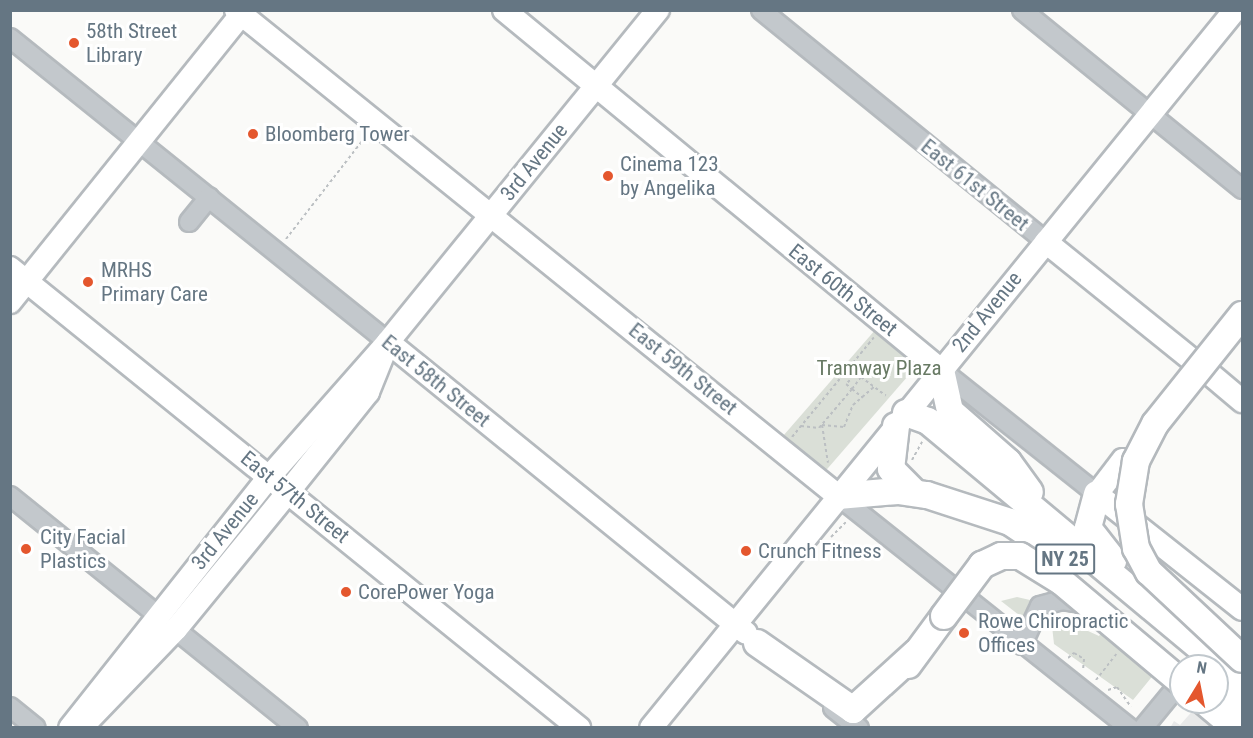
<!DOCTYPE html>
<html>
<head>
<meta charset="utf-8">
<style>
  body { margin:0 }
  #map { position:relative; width:1253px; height:738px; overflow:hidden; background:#fafaf8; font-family:"Roboto Condensed",sans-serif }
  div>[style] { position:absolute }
  .built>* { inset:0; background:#e8e9e9 }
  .green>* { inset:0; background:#dadfd7; transform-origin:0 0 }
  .path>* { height:2px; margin-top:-1px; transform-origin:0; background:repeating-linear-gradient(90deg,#bbbfc2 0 3px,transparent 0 6px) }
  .roads { filter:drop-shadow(2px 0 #b5babe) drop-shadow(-2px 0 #b5babe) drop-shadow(0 2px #b5babe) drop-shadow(0 -2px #b5babe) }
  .minor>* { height:18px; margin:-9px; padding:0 9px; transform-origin:9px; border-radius:9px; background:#c3c8cc }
  .major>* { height:22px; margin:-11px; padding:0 11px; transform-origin:11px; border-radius:11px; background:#fff }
  .highway>* { height:26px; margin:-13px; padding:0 13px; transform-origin:13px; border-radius:13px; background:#fff }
  .bridges { filter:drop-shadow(2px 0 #b4b9bd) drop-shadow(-2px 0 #b4b9bd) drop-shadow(0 2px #b4b9bd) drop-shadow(0 -2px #b4b9bd) }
  .highway-bridge>* { height:26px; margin:-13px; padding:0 13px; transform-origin:13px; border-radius:13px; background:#fff }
  .dots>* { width:16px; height:16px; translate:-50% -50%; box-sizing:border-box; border:3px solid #fff; border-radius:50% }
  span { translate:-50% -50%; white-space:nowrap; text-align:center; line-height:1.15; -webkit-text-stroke:6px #fff; paint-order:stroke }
  .shield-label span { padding:2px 4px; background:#fff; border:2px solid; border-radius:4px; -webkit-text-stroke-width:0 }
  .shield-label { font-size:20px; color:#657683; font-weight:700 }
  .poi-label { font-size:21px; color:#657683 }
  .left { translate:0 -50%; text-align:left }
  .street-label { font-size:21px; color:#657683 }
  .park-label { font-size:21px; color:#687a64 }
  .frame { position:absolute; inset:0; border:12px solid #657683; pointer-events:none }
  .north { position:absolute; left:1169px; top:654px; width:60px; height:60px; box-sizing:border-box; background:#fff; border:2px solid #c1c8cd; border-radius:50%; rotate:10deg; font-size:16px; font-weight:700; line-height:24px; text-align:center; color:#657683 }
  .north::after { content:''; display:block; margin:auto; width:21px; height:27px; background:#e4572e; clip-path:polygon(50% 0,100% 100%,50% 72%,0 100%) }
</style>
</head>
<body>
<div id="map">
  <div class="built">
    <i style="clip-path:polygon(1196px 707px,1220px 728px,1170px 728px,1174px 721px,1180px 725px)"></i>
  </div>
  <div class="green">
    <i style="left:876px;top:329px;width:55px;height:144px;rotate:41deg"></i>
    <i style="clip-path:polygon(1017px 597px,1030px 600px,1023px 618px,1001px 601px)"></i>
    <i style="clip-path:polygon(1066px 621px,1099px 636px,1104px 629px,1155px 673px,1133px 700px,1054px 644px,1052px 626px)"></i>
  </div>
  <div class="path">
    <i style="left:286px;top:239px;width:129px;rotate:-52.2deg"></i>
    <i style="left:850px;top:380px;width:6px;rotate:135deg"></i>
    <i style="left:846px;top:384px;width:8px;rotate:40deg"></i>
    <i style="left:852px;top:389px;width:15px;rotate:-53deg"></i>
    <i style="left:861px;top:377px;width:31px;rotate:37deg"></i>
    <i style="left:822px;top:425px;width:22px;rotate:5deg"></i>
    <i style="left:844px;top:427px;width:24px;rotate:-68deg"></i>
    <i style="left:853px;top:405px;width:28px;rotate:-41deg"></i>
    <i style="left:822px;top:425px;width:38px;rotate:81deg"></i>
    <i style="left:801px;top:426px;width:18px;rotate:6deg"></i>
    <i style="left:819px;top:428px;width:51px;rotate:-49.8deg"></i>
    <i style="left:852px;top:389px;width:14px;rotate:39deg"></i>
    <i style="left:792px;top:437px;width:129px;rotate:-50.6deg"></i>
    <i style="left:912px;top:460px;width:21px;rotate:-61deg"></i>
    <i style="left:831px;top:537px;width:21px;rotate:-45deg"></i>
    <i style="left:1068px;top:658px;width:8px;rotate:-40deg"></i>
    <i style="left:1074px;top:653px;width:12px;rotate:31deg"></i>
    <i style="left:1084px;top:659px;width:11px;rotate:95deg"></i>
    <i style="left:1096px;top:680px;width:33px;rotate:-52deg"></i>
    <i style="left:1108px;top:690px;width:9px;rotate:-18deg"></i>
    <i style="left:1117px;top:687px;width:24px;rotate:55deg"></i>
  </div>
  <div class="roads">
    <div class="minor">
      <i style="left:761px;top:10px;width:367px;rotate:39.1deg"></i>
      <i style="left:1022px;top:10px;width:284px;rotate:39.1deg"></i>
      <i style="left:10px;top:38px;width:485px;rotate:38.8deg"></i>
      <i style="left:189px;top:222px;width:32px;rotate:-51deg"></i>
      <i style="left:941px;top:370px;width:199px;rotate:38.5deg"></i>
      <i style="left:10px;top:496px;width:370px;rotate:38.9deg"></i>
      <i style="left:838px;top:496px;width:373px;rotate:38.5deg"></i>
      <i style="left:1022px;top:645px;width:43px;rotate:-65.2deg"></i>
      <i style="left:1040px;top:606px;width:23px;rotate:-15deg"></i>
      <i style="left:1062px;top:600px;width:26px;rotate:9deg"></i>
      <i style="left:10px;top:707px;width:33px;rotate:39deg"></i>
      <i style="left:833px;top:708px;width:33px;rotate:38deg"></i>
      <i style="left:1143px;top:728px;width:50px;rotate:-50.6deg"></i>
    </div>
    <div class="major">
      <i style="left:236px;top:10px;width:774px;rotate:38.91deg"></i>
      <i style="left:504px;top:10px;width:566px;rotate:39.48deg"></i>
      <i style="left:1046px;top:242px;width:186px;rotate:38.9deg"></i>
      <i style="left:10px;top:268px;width:732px;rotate:38.95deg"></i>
      <i style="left:10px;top:302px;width:375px;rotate:-51.2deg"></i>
      <i style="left:388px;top:342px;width:461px;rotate:39.1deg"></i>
      <i style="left:1210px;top:374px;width:42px;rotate:40.2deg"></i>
      <i style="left:1123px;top:460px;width:43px;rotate:127.4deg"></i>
      <i style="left:1097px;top:494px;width:185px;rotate:38.4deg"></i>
      <i style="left:70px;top:728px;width:320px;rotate:-51.6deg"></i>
      <i style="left:269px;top:477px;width:180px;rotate:-48.6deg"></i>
      <i style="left:388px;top:342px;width:428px;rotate:-50.9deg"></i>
      <i style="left:81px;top:728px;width:137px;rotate:-46.2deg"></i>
      <i style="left:176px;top:629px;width:177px;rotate:-50.7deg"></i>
      <i style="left:288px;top:492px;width:128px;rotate:-51.3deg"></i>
      <i style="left:368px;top:392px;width:40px;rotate:-68deg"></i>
      <i style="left:651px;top:728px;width:926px;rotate:-50.88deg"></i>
    </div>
    <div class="highway">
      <i style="left:941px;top:370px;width:42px;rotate:77.6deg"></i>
      <i style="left:950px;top:411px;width:77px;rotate:41.3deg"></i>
      <i style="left:1008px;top:462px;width:37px;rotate:54deg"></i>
      <i style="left:906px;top:413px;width:23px;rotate:20deg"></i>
      <i style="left:928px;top:421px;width:409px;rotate:39.8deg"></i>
      <i style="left:896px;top:426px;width:43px;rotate:96.6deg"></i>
      <i style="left:891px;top:469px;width:31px;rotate:45deg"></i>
      <i style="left:1097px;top:494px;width:35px;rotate:105deg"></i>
      <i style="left:1088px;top:528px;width:41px;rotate:52deg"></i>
      <i style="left:838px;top:496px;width:60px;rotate:-4.8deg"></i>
      <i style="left:898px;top:491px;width:29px;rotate:8deg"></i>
      <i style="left:927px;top:495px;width:87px;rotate:18deg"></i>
      <i style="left:1010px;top:522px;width:65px;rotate:33.7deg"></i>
      <i style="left:757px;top:643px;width:117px;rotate:34.9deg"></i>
      <i style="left:853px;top:710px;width:86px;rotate:-42.2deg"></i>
      <i style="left:908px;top:665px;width:61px;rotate:-53.7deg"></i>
      <i style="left:1217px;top:685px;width:33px;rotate:40deg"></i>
      <i style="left:1205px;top:702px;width:40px;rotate:40deg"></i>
    </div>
  </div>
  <div class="bridges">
    <div class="highway-bridge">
      <i style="left:1242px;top:315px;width:139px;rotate:128.6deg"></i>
      <i style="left:1155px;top:424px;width:42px;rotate:117.2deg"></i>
      <i style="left:1136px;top:461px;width:44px;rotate:99.2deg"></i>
      <i style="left:1129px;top:504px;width:45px;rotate:81deg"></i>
      <i style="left:1136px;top:548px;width:27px;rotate:62deg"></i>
      <i style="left:1149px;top:572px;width:127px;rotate:43.1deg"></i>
      <i style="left:944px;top:616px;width:64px;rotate:-53.3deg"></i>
      <i style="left:982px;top:565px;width:21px;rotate:-25deg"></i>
      <i style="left:1001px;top:556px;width:19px"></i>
      <i style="left:1020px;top:556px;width:49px;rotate:31.8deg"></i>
      <i style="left:1062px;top:582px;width:155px;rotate:40deg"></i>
    </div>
  </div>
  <div class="dots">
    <i style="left:74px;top:43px;background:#e4572e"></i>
    <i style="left:253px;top:134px;background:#e4572e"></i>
    <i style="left:608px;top:176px;background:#e4572e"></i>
    <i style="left:88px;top:282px;background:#e4572e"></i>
    <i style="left:26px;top:549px;background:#e4572e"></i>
    <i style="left:746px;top:551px;background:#e4572e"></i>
    <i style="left:346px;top:592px;background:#e4572e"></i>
    <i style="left:964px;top:633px;background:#e4572e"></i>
  </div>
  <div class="shield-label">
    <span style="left:1065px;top:559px">NY 25</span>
  </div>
  <div class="poi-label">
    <span class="left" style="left:86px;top:43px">58th Street<br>Library</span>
    <span class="left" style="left:265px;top:134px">Bloomberg Tower</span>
    <span class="left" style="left:620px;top:176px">Cinema 123<br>by Angelika</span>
    <span class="left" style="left:101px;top:282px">MRHS<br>Primary Care</span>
    <span class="left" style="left:40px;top:549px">City Facial<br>Plastics</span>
    <span class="left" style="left:758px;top:551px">Crunch Fitness</span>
    <span class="left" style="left:358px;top:592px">CorePower Yoga</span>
    <span class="left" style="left:978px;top:633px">Rowe Chiropractic<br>Offices</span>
  </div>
  <div class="street-label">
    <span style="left:534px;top:162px;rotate:-51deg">3rd Avenue</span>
    <span style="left:975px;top:185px;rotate:39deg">East 61st Street</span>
    <span style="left:843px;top:290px;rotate:39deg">East 60th Street</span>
    <span style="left:987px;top:312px;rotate:-51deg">2nd Avenue</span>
    <span style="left:683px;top:369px;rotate:39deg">East 59th Street</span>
    <span style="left:436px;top:381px;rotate:39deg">East 58th Street</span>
    <span style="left:295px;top:497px;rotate:39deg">East 57th Street</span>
    <span style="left:225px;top:531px;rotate:-51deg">3rd Avenue</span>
  </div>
  <div class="park-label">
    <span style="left:879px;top:368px">Tramway Plaza</span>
  </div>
  <div class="frame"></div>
  <div class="north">N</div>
</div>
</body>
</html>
